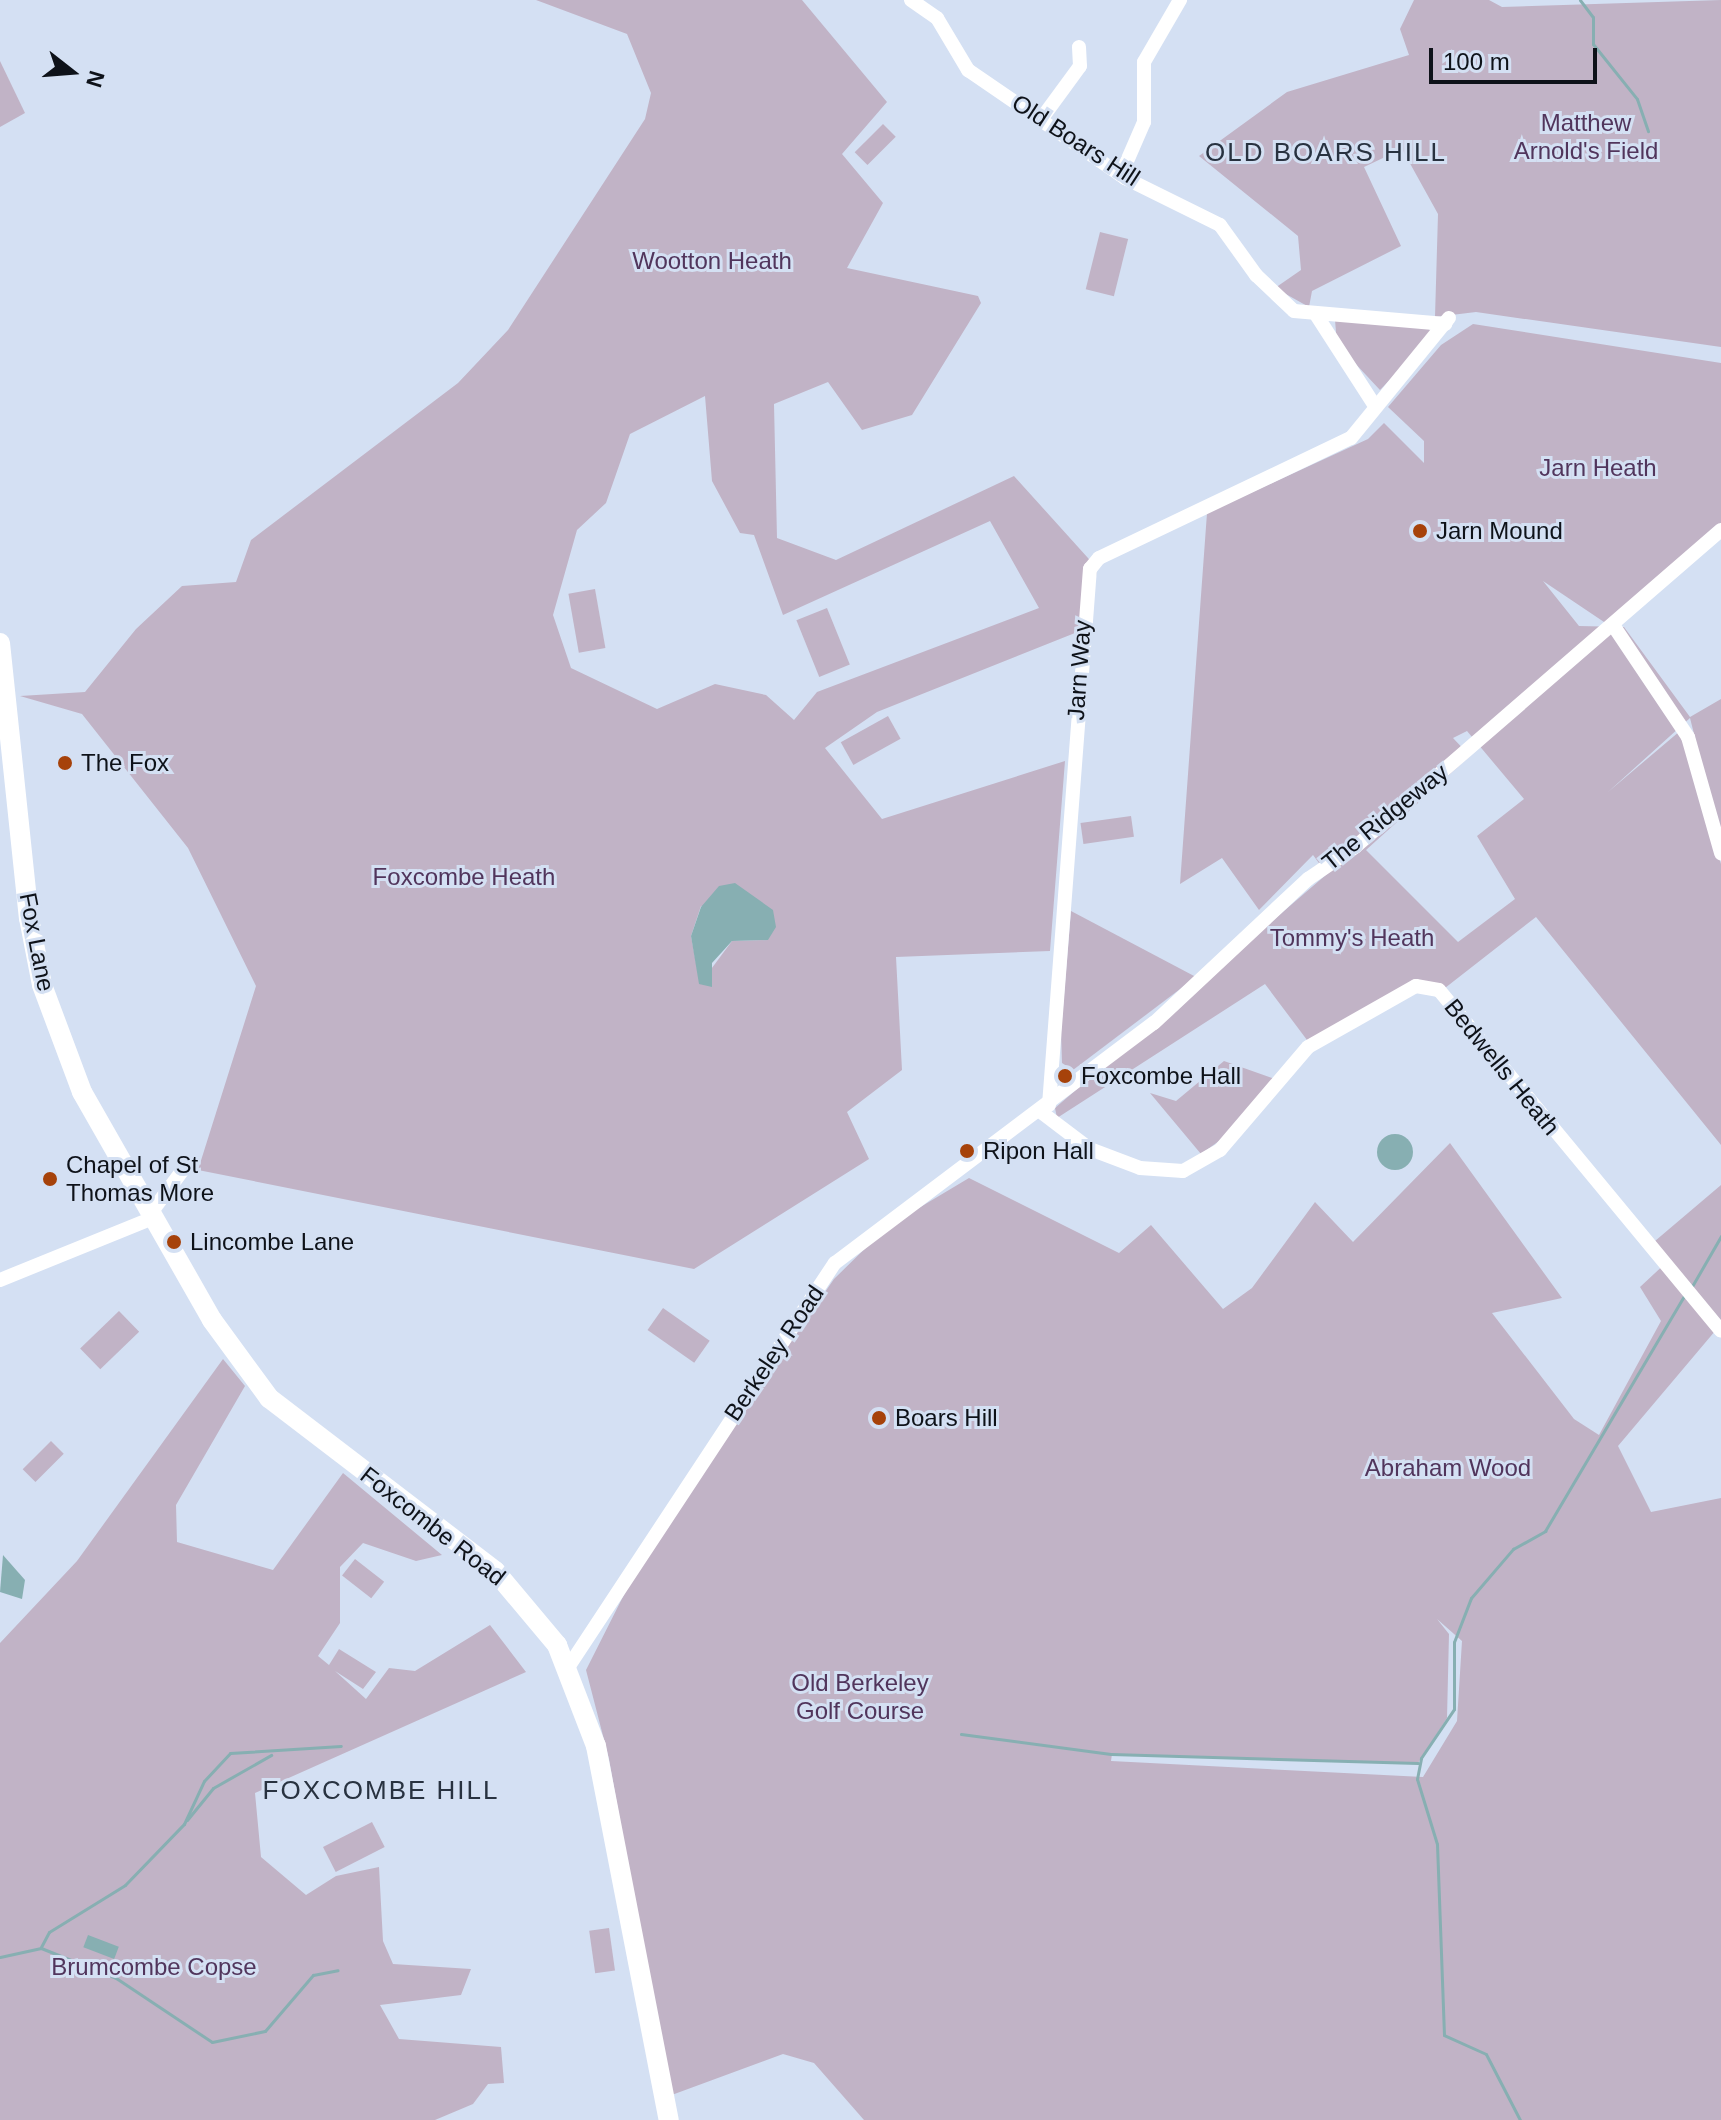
<!DOCTYPE html>
<html>
<head>
<meta charset="utf-8">
<style>
  body { margin:0 }
  #map { position:relative; width:1721px; height:2120px; overflow:hidden; background:#d4e0f3; font-family:Arial,sans-serif }
  div>[style] { position:absolute }
  .green>* { inset:0; background:#c1b3c6; transform-origin:0 0 }
  .water>* { inset:0; background:#87afb2; transform-origin:0 0 }
  .round { border-radius:50% }
  .stream>* { height:3px; margin:-1.5px; padding:0 1.5px; transform-origin:1.5px; border-radius:1.5px; background:#87afb2 }
  .street>* { height:14px; margin:-7px; padding:0 7px; transform-origin:7px; border-radius:7px; background:#fff }
  .secondary>* { height:20px; margin:-10px; padding:0 10px; transform-origin:10px; border-radius:10px; background:#fff }
  .dots>* { width:22px; height:22px; translate:-50% -50%; box-sizing:border-box; border:4px solid #d4e0f3; border-radius:50% }
  span { translate:-50% -50%; white-space:nowrap; text-align:center; line-height:1.15; -webkit-text-stroke:6px #d4e0f3; paint-order:stroke }
  .park-label { font-size:24px; color:#51355c }
  .street-label { font-size:24px; color:#0e1219 }
  .poi-label { font-size:24px; color:#0e1219 }
  .left { translate:0 -50%; text-align:left }
  .neighbourhood-label { font-size:26px; color:#283240; letter-spacing:2px }
  .north { position:absolute; left:32px; top:32px; width:80px; height:80px; -webkit-text-stroke:6px #d4e0f3; paint-order:stroke; rotate:107deg; font-size:22px; font-weight:700; line-height:32px; text-align:center; color:#0e1219 }
  .north::after { content:''; display:block; margin:auto; width:28px; height:36px; background:#0e1219; clip-path:polygon(50% 0,100% 100%,50% 72%,0 100%) }
  .scale { position:absolute; left:1429px; top:48px; width:168px; height:36px; box-sizing:border-box; border:4px solid #0e1219; border-top:0; padding-left:10px; font-size:24px; line-height:28px; white-space:nowrap; color:#0e1219; -webkit-text-stroke:6px #d4e0f3; paint-order:stroke }
</style>
</head>
<body>
<div id="map">
  <div class="green">
    <i style="clip-path:polygon(evenodd,536px 0,802px 0,887px 102px,842px 154px,883px 203px,847px 268px,978px 296px,981px 303px,912px 415px,862px 430px,828px 382px,774px 404px,777px 538px,836px 560px,1014px 476px,1097px 568px,1090px 627px,877px 712px,825px 748px,882px 819px,1065px 761px,1050px 951px,896px 957px,902px 1070px,847px 1112px,869px 1159px,694px 1269px,198px 1170px,256px 986px,188px 848px,82px 714px,20px 696px,85px 692px,136px 629px,182px 586px,236px 582px,251px 540px,458px 383px,508px 330px,645px 119px,651px 93px,627px 34px,536px 0,705px 396px,712px 481px,740px 533px,754px 535px,783px 615px,990px 521px,1039px 608px,817px 692px,794px 720px,766px 695px,715px 684px,657px 709px,571px 668px,553px 615px,577px 530px,606px 503px,630px 434px,705px 396px,536px 0,701px 906px,768px 940px,732px 941px,700px 984px,691px 936px,701px 906px)"></i>
    <i style="clip-path:polygon(1414px 0,1489px 0,1502px 7px,1721px 0,1721px 347px,1476px 312px,1435px 317px,1438px 214px,1402px 149px,1364px 167px,1401px 246px,1312px 291px,1309px 307px,1275px 288px,1301px 270px,1298px 236px,1199px 156px,1287px 92px,1409px 55px,1400px 29px)"></i>
    <i style="clip-path:polygon(0 61px,25px 113px,0 127px)"></i>
    <i style="left:883px;top:124px;width:18px;height:40px;rotate:45deg"></i>
    <i style="left:1100px;top:232px;width:29px;height:59px;rotate:14deg"></i>
    <i style="clip-path:polygon(1335px 320px,1429px 329px,1433px 335px,1380px 390px,1337px 344px)"></i>
    <i style="clip-path:polygon(evenodd,1473px 324px,1721px 363px,1721px 523px,1607px 624px,1543px 581px,1579px 626px,1624px 627px,1690px 717px,1721px 699px,1721px 841px,1690px 718px,1608px 792px,1680px 731px,1721px 864px,1721px 1145px,1536px 917px,1445px 988px,1421px 981px,1307px 1040px,1265px 984px,1057px 1118px,1055px 1108px,1327px 874px,1313px 855px,1259px 910px,1222px 858px,1180px 884px,1207px 513px,1368px 439px,1384px 423px,1424px 463px,1424px 441px,1388px 407px,1441px 345px,1473px 324px,1467px 731px,1524px 799px,1477px 836px,1515px 899px,1458px 942px,1366px 850px,1470px 756px,1453px 738px,1467px 731px)"></i>
    <i style="left:595px;top:589px;width:60px;height:27px;rotate:80deg"></i>
    <i style="left:827px;top:608px;width:61px;height:33px;rotate:68deg"></i>
    <i style="left:888px;top:716px;width:26px;height:54px;rotate:61deg"></i>
    <i style="left:1131px;top:816px;width:21px;height:51px;rotate:82deg"></i>
    <i style="clip-path:polygon(1071px 911px,1196px 977px,1073px 1070px,1062px 1063px,1061px 1032px)"></i>
    <i style="clip-path:polygon(1224px 1061px,1275px 1079px,1230px 1133px,1201px 1154px,1150px 1093px,1176px 1101px)"></i>
    <i style="clip-path:polygon(evenodd,1450px 1143px,1562px 1298px,1492px 1313px,1574px 1419px,1599px 1435px,1661px 1321px,1640px 1287px,1669px 1260px,1655px 1241px,1721px 1185px,1721px 1324px,1618px 1446px,1651px 1512px,1721px 1498px,1721px 2120px,864px 2120px,814px 2063px,783px 2054px,669px 2096px,609px 1759px,586px 1670px,641px 1561px,834px 1279px,887px 1227px,969px 1178px,1119px 1253px,1151px 1225px,1223px 1309px,1252px 1288px,1315px 1202px,1353px 1242px,1450px 1143px,1437px 1619px,1462px 1641px,1457px 1721px,1423px 1777px,1111px 1761px,1112px 1754px,1418px 1763px,1447px 1718px,1449px 1634px,1437px 1619px)"></i>
    <i style="left:663px;top:1308px;width:57px;height:27px;rotate:35deg"></i>
    <i style="left:119px;top:1311px;width:29px;height:54px;rotate:46deg"></i>
    <i style="clip-path:polygon(223px 1359px,245px 1386px,176px 1505px,177px 1542px,273px 1570px,343px 1473px,442px 1555px,416px 1561px,363px 1543px,340px 1567px,340px 1623px,318px 1656px,329px 1665px,339px 1649px,376px 1672px,363px 1689px,335px 1671px,366px 1699px,389px 1668px,415px 1671px,490px 1625px,526px 1672px,255px 1793px,261px 1857px,306px 1895px,336px 1876px,379px 1867px,383px 1941px,393px 1964px,471px 1969px,461px 1995px,380px 2005px,399px 2039px,501px 2047px,504px 2083px,488px 2084px,473px 2104px,435px 2120px,0 2120px,0 1643px,77px 1561px)"></i>
    <i style="left:51px;top:1441px;width:18px;height:40px;rotate:45deg"></i>
    <i style="left:355px;top:1559px;width:37px;height:21px;rotate:38deg"></i>
    <i style="left:372px;top:1822px;width:28px;height:55px;rotate:63deg"></i>
    <i style="left:609px;top:1928px;width:43px;height:20px;rotate:82deg"></i>
  </div>
  <div class="water">
    <i style="clip-path:polygon(735px 883px,773px 910px,776px 927px,768px 940px,732px 941px,712px 963px,712px 987px,699px 984px,691px 936px,701px 907px,719px 886px)"></i>
    <i class="round" style="left:1377px;top:1134px;width:36px;height:36px"></i>
    <i style="clip-path:polygon(3px 1555px,25px 1580px,22px 1599px,0 1592px)"></i>
    <i style="left:88px;top:1935px;width:33px;height:13px;rotate:21deg"></i>
  </div>
  <div class="stream">
    <i style="left:1580px;top:0;width:21px;rotate:53deg"></i>
    <i style="left:1593px;top:17px;width:27px;rotate:90deg"></i>
    <i style="left:1593px;top:44px;width:70px;rotate:51.3deg"></i>
    <i style="left:1637px;top:99px;width:34px;rotate:71deg"></i>
    <i style="left:1691px;top:1288px;width:60px;rotate:-60deg"></i>
    <i style="left:961px;top:1734px;width:151px;rotate:7.6deg"></i>
    <i style="left:1111px;top:1754px;width:307px;rotate:1.7deg"></i>
    <i style="left:187px;top:1820px;width:41px;rotate:-50.9deg"></i>
    <i style="left:213px;top:1788px;width:67px;rotate:-29.6deg"></i>
    <i style="left:41px;top:1947px;width:17px;rotate:-62deg"></i>
    <i style="left:49px;top:1932px;width:89px;rotate:-31.7deg"></i>
    <i style="left:125px;top:1885px;width:85px;rotate:-46deg"></i>
    <i style="left:184px;top:1824px;width:47px;rotate:-65.1deg"></i>
    <i style="left:204px;top:1781px;width:38px;rotate:-47deg"></i>
    <i style="left:230px;top:1753px;width:111px;rotate:-3.6deg"></i>
    <i style="left:0;top:1957px;width:42px;rotate:-12.4deg"></i>
    <i style="left:41px;top:1948px;width:81px;rotate:21.8deg"></i>
    <i style="left:116px;top:1978px;width:115px;rotate:33.7deg"></i>
    <i style="left:212px;top:2042px;width:54px;rotate:-11.7deg"></i>
    <i style="left:265px;top:2031px;width:74px;rotate:-49.4deg"></i>
    <i style="left:313px;top:1975px;width:25px;rotate:-11deg"></i>
    <i style="left:1520px;top:2120px;width:74px;rotate:-117.3deg"></i>
    <i style="left:1486px;top:2054px;width:46px;rotate:-155.7deg"></i>
    <i style="left:1444px;top:2035px;width:191px;rotate:-92.1deg"></i>
    <i style="left:1437px;top:1844px;width:68px;rotate:-107.1deg"></i>
    <i style="left:1417px;top:1779px;width:21px;rotate:-79deg"></i>
    <i style="left:1421px;top:1758px;width:59px;rotate:-56deg"></i>
    <i style="left:1454px;top:1709px;width:67px;rotate:-90deg"></i>
    <i style="left:1454px;top:1642px;width:47px;rotate:-68.9deg"></i>
    <i style="left:1471px;top:1598px;width:65px;rotate:-49.4deg"></i>
    <i style="left:1513px;top:1549px;width:37px;rotate:-29deg"></i>
    <i style="left:1545px;top:1531px;width:273px;rotate:-59.4deg"></i>
  </div>
  <div class="street">
    <i style="left:911px;top:0;width:32px;rotate:35deg"></i>
    <i style="left:937px;top:18px;width:61px;rotate:59.2deg"></i>
    <i style="left:968px;top:70px;width:191px;rotate:34.5deg"></i>
    <i style="left:1125px;top:178px;width:106px;rotate:26.3deg"></i>
    <i style="left:1220px;top:225px;width:62px;rotate:54.2deg"></i>
    <i style="left:1256px;top:275px;width:52px;rotate:43.5deg"></i>
    <i style="left:1294px;top:311px;width:152px;rotate:4.9deg"></i>
    <i style="left:1042px;top:118px;width:64px;rotate:-53.8deg"></i>
    <i style="left:1080px;top:66px;width:19px;rotate:-93deg"></i>
    <i style="left:1121px;top:175px;width:58px;rotate:-66.5deg"></i>
    <i style="left:1144px;top:122px;width:60px;rotate:-90deg"></i>
    <i style="left:1144px;top:62px;width:72px;rotate:-59.9deg"></i>
    <i style="left:1315px;top:313px;width:111px;rotate:57.2deg"></i>
    <i style="left:1613px;top:625px;width:135px;rotate:56.2deg"></i>
    <i style="left:1688px;top:737px;width:121px;rotate:74.1deg"></i>
    <i style="left:1049px;top:1105px;width:538px;rotate:-85.63deg"></i>
    <i style="left:1090px;top:569px;width:14px;rotate:-51deg"></i>
    <i style="left:1099px;top:558px;width:279px;rotate:-25.5deg"></i>
    <i style="left:1351px;top:438px;width:155px;rotate:-50.8deg"></i>
    <i style="left:1041px;top:1112px;width:61px;rotate:37.1deg"></i>
    <i style="left:1090px;top:1149px;width:53px;rotate:20.8deg"></i>
    <i style="left:1140px;top:1168px;width:43px;rotate:4deg"></i>
    <i style="left:1183px;top:1171px;width:43px;rotate:-29.6deg"></i>
    <i style="left:1220px;top:1150px;width:135px;rotate:-49.5deg"></i>
    <i style="left:1308px;top:1047px;width:124px;rotate:-29.5deg"></i>
    <i style="left:1416px;top:986px;width:23px;rotate:10deg"></i>
    <i style="left:1439px;top:990px;width:442px;rotate:50.4deg"></i>
    <i style="left:150px;top:1214px;width:54px;rotate:-53.3deg"></i>
    <i style="left:0;top:1280px;width:165px;rotate:-22.1deg"></i>
    <i style="left:569px;top:1666px;width:483px;rotate:-56.6deg"></i>
    <i style="left:835px;top:1263px;width:399px;rotate:-37deg"></i>
    <i style="left:1154px;top:1023px;width:211px;rotate:-43.1deg"></i>
    <i style="left:1308px;top:879px;width:57px;rotate:-34.2deg"></i>
    <i style="left:1355px;top:847px;width:484px;rotate:-40.9deg"></i>
  </div>
  <div class="secondary">
    <i style="left:0;top:643px;width:277px;rotate:84deg"></i>
    <i style="left:29px;top:918px;width:68px;rotate:79deg"></i>
    <i style="left:42px;top:985px;width:114px;rotate:69.5deg"></i>
    <i style="left:82px;top:1092px;width:262px;rotate:60.3deg"></i>
    <i style="left:212px;top:1320px;width:97px;rotate:53.8deg"></i>
    <i style="left:269px;top:1398px;width:285px;rotate:37.4deg"></i>
    <i style="left:495px;top:1571px;width:97px;rotate:50deg"></i>
    <i style="left:557px;top:1645px;width:108px;rotate:68.9deg"></i>
    <i style="left:596px;top:1746px;width:381px;rotate:79deg"></i>
  </div>
  <div class="dots">
    <i style="left:1420px;top:531px;background:#a6420a"></i>
    <i style="left:65px;top:763px;background:#a6420a"></i>
    <i style="left:1065px;top:1076px;background:#a6420a"></i>
    <i style="left:967px;top:1151px;background:#a6420a"></i>
    <i style="left:50px;top:1179px;background:#a6420a"></i>
    <i style="left:174px;top:1242px;background:#a6420a"></i>
    <i style="left:879px;top:1418px;background:#a6420a"></i>
  </div>
  <div class="park-label">
    <span style="left:1586px;top:137px">Matthew<br>Arnold's Field</span>
    <span style="left:712px;top:261px">Wootton Heath</span>
    <span style="left:1598px;top:468px">Jarn Heath</span>
    <span style="left:464px;top:877px">Foxcombe Heath</span>
    <span style="left:1352px;top:938px">Tommy's Heath</span>
    <span style="left:1448px;top:1468px">Abraham Wood</span>
    <span style="left:860px;top:1697px">Old Berkeley<br>Golf Course</span>
    <span style="left:154px;top:1967px">Brumcombe Copse</span>
  </div>
  <div class="street-label">
    <span style="left:1076px;top:140px;rotate:33deg">Old Boars Hill</span>
    <span style="left:1079px;top:670px;rotate:-86deg">Jarn Way</span>
    <span style="left:1385px;top:817px;rotate:-39deg">The Ridgeway</span>
    <span style="left:37px;top:942px;rotate:79deg">Fox Lane</span>
    <span style="left:1502px;top:1067px;rotate:51deg">Bedwells Heath</span>
    <span style="left:774px;top:1353px;rotate:-56deg">Berkeley Road</span>
    <span style="left:433px;top:1526px;rotate:38deg">Foxcombe Road</span>
  </div>
  <div class="poi-label">
    <span class="left" style="left:1436px;top:531px">Jarn Mound</span>
    <span class="left" style="left:81px;top:763px">The Fox</span>
    <span class="left" style="left:1081px;top:1076px">Foxcombe Hall</span>
    <span class="left" style="left:983px;top:1151px">Ripon Hall</span>
    <span class="left" style="left:66px;top:1179px">Chapel of St<br>Thomas More</span>
    <span class="left" style="left:190px;top:1242px">Lincombe Lane</span>
    <span class="left" style="left:895px;top:1418px">Boars Hill</span>
  </div>
  <div class="neighbourhood-label">
    <span style="left:1326px;top:153px">OLD BOARS HILL</span>
    <span style="left:381px;top:1791px">FOXCOMBE HILL</span>
  </div>
  <div class="north">N</div>
  <div class="scale">100 m</div>
</div>
</body>
</html>
